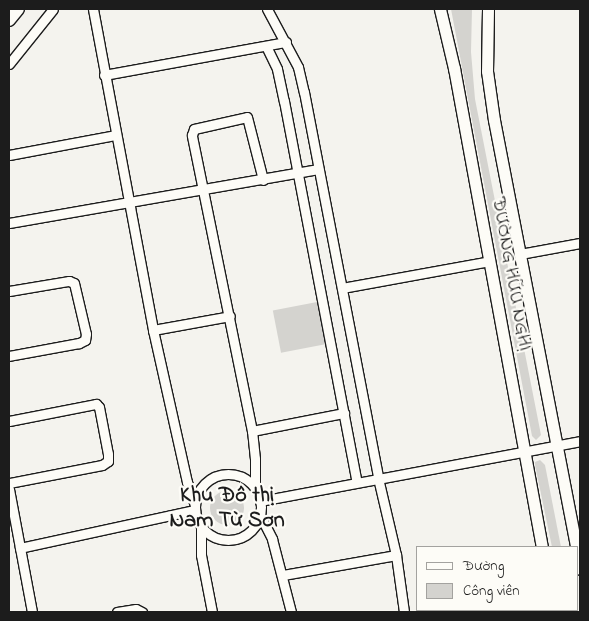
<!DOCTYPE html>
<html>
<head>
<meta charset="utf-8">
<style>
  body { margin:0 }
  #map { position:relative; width:589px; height:621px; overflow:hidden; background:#f4f3ee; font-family:"Indie Flower",sans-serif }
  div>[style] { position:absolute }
  .green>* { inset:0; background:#d4d3cf; transform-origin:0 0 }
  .round { border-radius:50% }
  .roads { filter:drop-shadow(1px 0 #1c1c1c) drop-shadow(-1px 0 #1c1c1c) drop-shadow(0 1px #1c1c1c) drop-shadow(0 -1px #1c1c1c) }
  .minor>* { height:9px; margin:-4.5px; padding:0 4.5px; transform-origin:4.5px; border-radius:4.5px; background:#fdfcf7 }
  .minor>.ring { margin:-4.5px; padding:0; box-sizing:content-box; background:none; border:9px solid #fdfcf7; border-radius:50% }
  .major>* { height:11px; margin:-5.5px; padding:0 5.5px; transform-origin:5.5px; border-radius:5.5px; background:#fdfcf7 }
  .highway>* { height:12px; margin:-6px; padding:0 6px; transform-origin:6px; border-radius:6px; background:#fdfcf7 }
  span { translate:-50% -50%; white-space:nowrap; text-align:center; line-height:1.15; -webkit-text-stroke:4.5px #fdfcf7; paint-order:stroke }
  .street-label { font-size:20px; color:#1c1c1c }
  .quarter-label { font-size:22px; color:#1c1c1c; font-weight:700 }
  .frame { position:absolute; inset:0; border:10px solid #1c1c1c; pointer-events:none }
  .legend { position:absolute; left:416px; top:546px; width:162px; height:65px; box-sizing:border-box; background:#fdfcf7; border:1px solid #a3a29f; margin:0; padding:6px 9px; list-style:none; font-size:15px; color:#1c1c1c }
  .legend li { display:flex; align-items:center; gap:10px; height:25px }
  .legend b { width:25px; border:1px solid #a3a29f }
</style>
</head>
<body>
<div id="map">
  <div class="green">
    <i style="clip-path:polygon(451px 9px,472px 9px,471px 52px,475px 99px,541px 435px,536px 440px,532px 436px)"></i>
    <i style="left:317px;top:302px;width:43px;height:45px;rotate:79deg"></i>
    <i style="clip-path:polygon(540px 460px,545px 465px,561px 547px,552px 547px,535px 465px,535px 462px)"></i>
    <i class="round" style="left:210px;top:491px;width:34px;height:34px"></i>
  </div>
  <div class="roads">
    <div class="minor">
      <i style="left:93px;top:9px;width:327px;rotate:79.4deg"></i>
      <i style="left:153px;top:330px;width:156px;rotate:77.4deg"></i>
      <i style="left:187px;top:482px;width:24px;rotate:71deg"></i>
      <i style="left:267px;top:9px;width:66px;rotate:61.9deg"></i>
      <i style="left:298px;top:67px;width:26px;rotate:77deg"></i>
      <i style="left:304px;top:92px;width:393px;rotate:79.1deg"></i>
      <i style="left:378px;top:478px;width:79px;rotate:76.8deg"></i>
      <i style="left:396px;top:555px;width:58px;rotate:82deg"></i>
      <i style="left:266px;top:46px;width:25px;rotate:64deg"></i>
      <i style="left:277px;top:69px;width:33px;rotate:78deg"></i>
      <i style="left:284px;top:101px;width:388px;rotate:79.2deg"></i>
      <i style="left:9px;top:64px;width:70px;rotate:-51.3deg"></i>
      <i style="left:104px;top:75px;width:185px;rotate:-10.3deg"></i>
      <i style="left:9px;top:155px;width:109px;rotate:-10.6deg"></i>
      <i style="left:9px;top:223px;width:314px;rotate:-9.9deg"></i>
      <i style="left:520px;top:254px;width:61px;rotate:-10.4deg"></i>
      <i style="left:342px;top:288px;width:150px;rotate:-10.3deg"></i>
      <i style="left:9px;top:291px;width:61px;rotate:-9.5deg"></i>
      <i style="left:69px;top:281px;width:5px;rotate:22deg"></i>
      <i style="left:74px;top:283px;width:52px;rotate:76.8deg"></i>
      <i style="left:86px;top:334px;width:6px;rotate:99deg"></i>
      <i style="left:85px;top:340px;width:7px;rotate:153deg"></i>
      <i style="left:79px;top:343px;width:71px;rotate:169.5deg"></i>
      <i style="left:153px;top:330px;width:78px;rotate:-10.3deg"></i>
      <i style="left:9px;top:421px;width:89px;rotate:-11.1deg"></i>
      <i style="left:96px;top:404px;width:4px;rotate:45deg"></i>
      <i style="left:99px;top:407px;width:48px;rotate:79.2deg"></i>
      <i style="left:108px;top:454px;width:7px;rotate:90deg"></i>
      <i style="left:108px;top:461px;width:7px;rotate:146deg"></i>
      <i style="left:102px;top:465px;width:95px;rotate:169deg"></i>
      <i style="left:252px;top:431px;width:94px;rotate:-11.1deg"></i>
      <i class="ring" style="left:195px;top:474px;width:57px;height:57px"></i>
      <i style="left:9px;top:489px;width:125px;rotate:79.4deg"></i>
      <i style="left:255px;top:489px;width:30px;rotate:-90deg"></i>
      <i style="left:255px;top:459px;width:28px;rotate:-96deg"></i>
      <i style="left:252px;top:431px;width:302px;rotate:-101.5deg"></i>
      <i style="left:192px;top:135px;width:6px;rotate:-72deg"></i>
      <i style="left:194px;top:129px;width:54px;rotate:-12.8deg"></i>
      <i style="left:247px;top:117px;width:65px;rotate:75.7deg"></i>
      <i style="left:260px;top:501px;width:326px;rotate:-10.6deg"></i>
      <i style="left:260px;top:515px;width:27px;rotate:63deg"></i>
      <i style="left:272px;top:539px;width:75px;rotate:75.4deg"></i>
      <i style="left:201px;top:526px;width:29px;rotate:90deg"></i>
      <i style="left:201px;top:555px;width:58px;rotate:79.1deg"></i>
      <i style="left:20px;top:548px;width:179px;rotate:-12.3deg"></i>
      <i style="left:283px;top:575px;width:115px;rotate:-10deg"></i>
      <i style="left:117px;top:612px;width:19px;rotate:-9deg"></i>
      <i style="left:136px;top:609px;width:7px;rotate:27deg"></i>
    </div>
    <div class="major">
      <i style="left:440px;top:9px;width:61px;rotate:76.7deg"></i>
      <i style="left:454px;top:68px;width:487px;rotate:79.6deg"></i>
      <i style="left:488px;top:9px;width:62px;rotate:90.9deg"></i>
      <i style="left:487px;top:71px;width:49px;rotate:81.9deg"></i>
      <i style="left:494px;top:120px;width:435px;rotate:79.1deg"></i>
      <i style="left:578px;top:556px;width:13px;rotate:81deg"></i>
      <i style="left:555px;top:610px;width:2px;rotate:90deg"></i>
    </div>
    <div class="highway">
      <i style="left:9px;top:20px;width:14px;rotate:-51deg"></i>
    </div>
  </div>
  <div class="street-label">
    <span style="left:511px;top:274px;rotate:80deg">ĐƯỜNG HỮU NGHỊ</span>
  </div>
  <div class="quarter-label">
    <span style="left:227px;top:509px">Khu Đô thị<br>Nam Từ Sơn</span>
  </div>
  <div class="frame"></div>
  <ul class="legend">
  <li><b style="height:6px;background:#fdfcf7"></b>Đường</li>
  <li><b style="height:14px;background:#d4d3cf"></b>Công viên</li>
  </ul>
</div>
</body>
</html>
